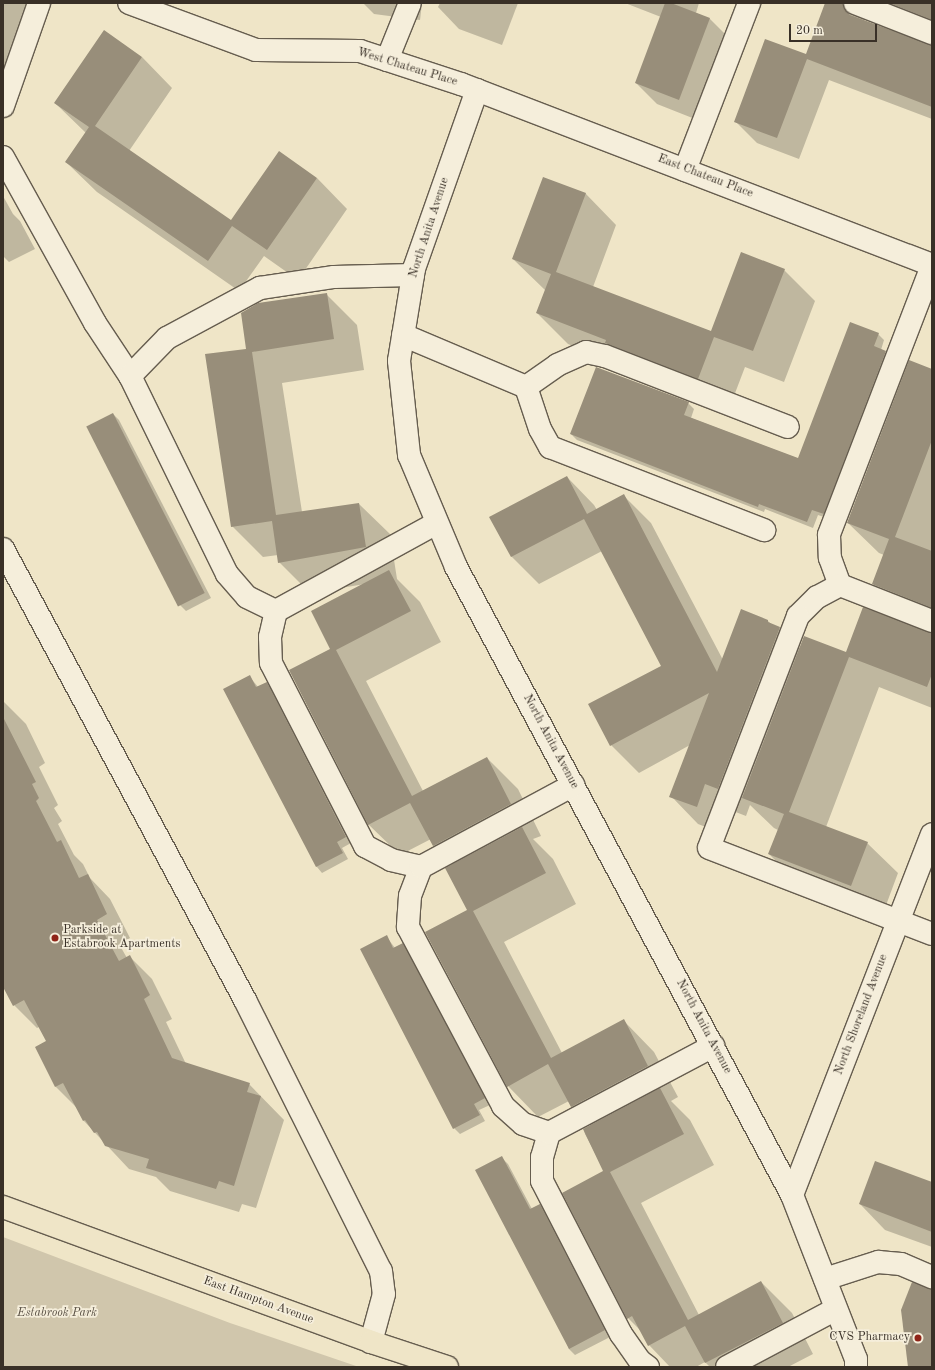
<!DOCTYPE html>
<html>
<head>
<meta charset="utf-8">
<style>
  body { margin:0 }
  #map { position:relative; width:935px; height:1370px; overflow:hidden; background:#efe5c7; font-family:"Old Standard TT",serif }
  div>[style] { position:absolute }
  .green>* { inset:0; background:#d0c6ac }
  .shadow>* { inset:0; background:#0003 }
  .building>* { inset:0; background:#988e7a; transform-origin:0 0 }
  .roads { filter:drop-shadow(1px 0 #665d4f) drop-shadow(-1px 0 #665d4f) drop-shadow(0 1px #665d4f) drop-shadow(0 -1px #665d4f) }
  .minor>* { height:22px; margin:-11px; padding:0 11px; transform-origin:11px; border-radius:11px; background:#f5eedb }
  .major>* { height:22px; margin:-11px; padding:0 11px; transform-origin:11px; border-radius:11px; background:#efe5c7 }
  .dots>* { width:11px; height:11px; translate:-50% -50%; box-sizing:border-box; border:2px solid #f5eedb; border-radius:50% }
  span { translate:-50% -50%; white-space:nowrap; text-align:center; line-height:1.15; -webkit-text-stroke:3.5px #f5eedb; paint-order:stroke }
  .street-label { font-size:12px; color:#393027 }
  .poi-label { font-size:12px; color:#393027 }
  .left { translate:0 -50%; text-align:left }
  .right { translate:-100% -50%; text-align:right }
  .park-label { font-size:12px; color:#574e42; font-style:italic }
  .frame { position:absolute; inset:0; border:4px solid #393027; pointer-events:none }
  .scale { position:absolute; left:789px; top:24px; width:88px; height:18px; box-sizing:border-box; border:2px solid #393027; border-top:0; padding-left:5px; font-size:12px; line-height:14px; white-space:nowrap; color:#393027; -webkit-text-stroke:3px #f5eedb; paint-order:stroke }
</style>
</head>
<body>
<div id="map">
  <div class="green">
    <i style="clip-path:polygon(3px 1237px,230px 1323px,359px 1367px,3px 1367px)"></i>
  </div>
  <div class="shadow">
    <i style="clip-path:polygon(3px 3px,26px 3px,28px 5px,3px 70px)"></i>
    <i style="clip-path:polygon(363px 3px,422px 3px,420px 20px,374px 14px)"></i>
    <i style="clip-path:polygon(440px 3px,518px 3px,502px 45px,459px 29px,438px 7px)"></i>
    <i style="clip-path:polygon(625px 3px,699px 3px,696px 13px,710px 19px,731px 40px,700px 121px,657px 104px,636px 83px,661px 17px)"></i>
    <i style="clip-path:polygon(826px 3px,932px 3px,932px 32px,869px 14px,864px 21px,932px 46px,932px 119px,829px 80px,799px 159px,757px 143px,735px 121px,806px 56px)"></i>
    <i style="clip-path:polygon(142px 57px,172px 88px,129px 151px,231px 221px,317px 178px,347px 209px,298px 280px,264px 256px,239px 291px,97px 192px,66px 162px,86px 133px,55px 103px)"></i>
    <i style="clip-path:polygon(544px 178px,586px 194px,616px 225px,593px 287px,712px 332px,784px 270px,815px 301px,784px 382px,745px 367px,729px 409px,568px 344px,537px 313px,546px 291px,513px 259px)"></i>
    <i style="clip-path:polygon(3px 196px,13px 214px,20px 221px,35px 249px,9px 262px,3px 256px)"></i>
    <i style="clip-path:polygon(326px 294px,357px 325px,364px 370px,282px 383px,302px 512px,359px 504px,390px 534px,397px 579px,420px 602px,441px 642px,366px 681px,423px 791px,487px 758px,518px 789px,541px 836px,533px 839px,553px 859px,576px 904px,504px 942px,562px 1053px,624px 1021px,654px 1052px,678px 1097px,671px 1101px,690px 1120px,714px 1165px,641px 1203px,699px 1315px,761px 1282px,792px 1313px,813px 1354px,788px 1367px,710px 1367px,705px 1362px,696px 1367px,670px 1367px,649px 1345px,642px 1332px,628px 1318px,563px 1193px,605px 1172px,585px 1134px,584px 1130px,591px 1126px,572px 1107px,569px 1101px,538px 1117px,508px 1086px,468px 910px,453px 865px,434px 846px,431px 839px,400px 855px,369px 825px,290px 671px,331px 649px,365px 584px,310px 593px,279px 562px,278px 555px,263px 557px,232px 526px,247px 349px)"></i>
    <i style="clip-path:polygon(878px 334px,884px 340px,881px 350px,892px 357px,830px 519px,818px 515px,813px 528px,765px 509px,764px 512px,577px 440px,571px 434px,688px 403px,694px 409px,691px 418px,799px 459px)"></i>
    <i style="clip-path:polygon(932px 370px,932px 626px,904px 615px,873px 584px,884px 555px,879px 553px,848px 523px)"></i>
    <i style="clip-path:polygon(113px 414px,119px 420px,211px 598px,186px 611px,180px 605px)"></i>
    <i style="clip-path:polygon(567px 477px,594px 505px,597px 510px,624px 496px,651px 523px,723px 660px,768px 621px,772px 625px,780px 628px,800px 648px,846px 653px,932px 634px,932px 708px,879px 687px,826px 827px,867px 843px,898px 873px,882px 916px,800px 885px,769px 854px,778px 830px,774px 828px,750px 805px,746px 816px,733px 811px,724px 834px,698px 824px,671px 796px,690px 745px,639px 773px,611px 745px,590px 705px,662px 666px,602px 551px,539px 584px,512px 557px,491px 517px)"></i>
    <i style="clip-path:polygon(249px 676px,258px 687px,266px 683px,272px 689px,351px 843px,342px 848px,348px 859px,322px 873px,317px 867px)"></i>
    <i style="clip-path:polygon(3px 701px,26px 724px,45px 763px,39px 767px,58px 805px,54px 808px,62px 821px,58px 824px,74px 855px,83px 864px,90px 878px,110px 899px,130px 938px,119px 944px,127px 958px,129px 956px,152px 979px,172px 1019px,166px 1022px,186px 1064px,249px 1084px,284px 1120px,256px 1208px,242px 1204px,239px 1212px,170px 1191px,156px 1177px,129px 1169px,84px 1121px,77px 1108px,56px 1087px,36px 1048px,47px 1041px,39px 1027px,37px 1028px,14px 1005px,3px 985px)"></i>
    <i style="clip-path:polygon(386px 936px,395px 948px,402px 945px,408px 951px,490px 1105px,479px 1110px,485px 1121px,460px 1134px,454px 1128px)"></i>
    <i style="clip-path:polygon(502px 1158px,508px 1164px,532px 1209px,540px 1205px,546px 1211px,610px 1337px,575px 1355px,569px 1349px)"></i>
    <i style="clip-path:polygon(932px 1184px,932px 1247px,885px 1230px,860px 1204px)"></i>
  </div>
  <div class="building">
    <i style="clip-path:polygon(665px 3px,671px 3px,710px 18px,679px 100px,635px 83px)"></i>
    <i style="clip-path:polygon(825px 3px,843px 3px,845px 10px,850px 15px,932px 45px,932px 107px,807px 59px,777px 138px,734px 122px,765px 39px,806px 54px)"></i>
    <i style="clip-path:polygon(889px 3px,932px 3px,932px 20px)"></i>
    <i style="clip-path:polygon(104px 30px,142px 57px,95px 126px,231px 220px,279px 151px,317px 178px,267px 250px,232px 226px,208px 261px,65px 162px,89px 127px,54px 103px)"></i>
    <i style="clip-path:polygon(543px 177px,586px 193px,556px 272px,711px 331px,741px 252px,785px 269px,753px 351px,714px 337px,698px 379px,605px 343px,606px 340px,536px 313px,551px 274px,512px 259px)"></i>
    <i style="clip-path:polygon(327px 293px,334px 339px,252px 352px,276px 515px,359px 503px,366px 547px,278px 563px,272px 521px,231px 527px,205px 354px,246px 349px,241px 313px,258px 303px)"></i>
    <i style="clip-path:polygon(850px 322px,879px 333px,874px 346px,886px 351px,824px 514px,812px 510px,807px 522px,759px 504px,758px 507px,570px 434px,596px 367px,689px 402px,684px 415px,798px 458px)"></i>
    <i style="clip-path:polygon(909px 360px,932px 369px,932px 440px,895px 537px,932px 551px,932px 608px,872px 584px,889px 539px,847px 523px)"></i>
    <i style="left:113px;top:413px;width:202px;height:30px;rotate:63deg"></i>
    <i style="clip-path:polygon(567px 476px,587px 514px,624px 494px,717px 672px,741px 609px,768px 620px,768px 622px,780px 627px,718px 789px,705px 784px,697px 807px,669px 797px,709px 693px,610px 746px,588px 704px,661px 666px,584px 519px,511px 557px,489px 517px)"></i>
    <i style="clip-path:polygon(389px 570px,411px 611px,336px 650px,412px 796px,487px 757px,511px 804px,433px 846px,410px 803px,368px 825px,289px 670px,330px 649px,311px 611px)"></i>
    <i style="clip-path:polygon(863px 607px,932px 633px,932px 674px,927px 687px,849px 657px,789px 812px,868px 842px,851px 886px,768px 854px,784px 814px,742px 798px,804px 636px,846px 652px)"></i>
    <i style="clip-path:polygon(250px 675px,256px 687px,267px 682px,346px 837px,337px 842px,343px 853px,316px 867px,223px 689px)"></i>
    <i style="clip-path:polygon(3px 717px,36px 782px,32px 784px,39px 798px,36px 801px,57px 842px,61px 840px,79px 878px,88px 874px,107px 914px,97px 920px,119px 961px,130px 955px,150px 995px,144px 999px,172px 1058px,250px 1083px,247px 1092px,261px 1096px,234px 1186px,219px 1181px,216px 1189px,146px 1168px,149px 1159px,105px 1146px,97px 1132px,94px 1133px,85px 1120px,83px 1121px,63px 1083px,55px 1087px,35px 1047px,46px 1041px,24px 1000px,13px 1006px,3px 987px)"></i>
    <i style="clip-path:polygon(522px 827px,546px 873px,473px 911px,551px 1058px,624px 1019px,648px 1066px,571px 1107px,548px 1064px,507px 1087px,425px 932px,467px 910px,445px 868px)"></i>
    <i style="clip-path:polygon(387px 935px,393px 948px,403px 943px,485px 1098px,474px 1104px,480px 1115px,453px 1129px,360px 949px)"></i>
    <i style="clip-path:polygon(660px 1088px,684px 1134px,610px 1172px,688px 1320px,761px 1281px,783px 1323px,705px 1363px,685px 1326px,648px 1346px,632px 1316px,627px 1319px,562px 1193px,603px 1171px,583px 1129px)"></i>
    <i style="clip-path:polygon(502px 1156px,530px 1209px,540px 1204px,605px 1330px,569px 1349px,475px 1170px)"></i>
    <i style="clip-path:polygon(875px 1161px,932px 1182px,932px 1232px,859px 1204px)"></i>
    <i style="clip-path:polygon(912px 1282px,932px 1289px,932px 1367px,908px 1367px,901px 1310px)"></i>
  </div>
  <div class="roads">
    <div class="minor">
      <i style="left:129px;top:3px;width:135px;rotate:20.3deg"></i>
      <i style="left:256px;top:50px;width:104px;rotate:0.6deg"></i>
      <i style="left:360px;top:51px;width:106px;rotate:18.1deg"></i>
      <i style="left:461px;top:84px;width:505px;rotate:21.02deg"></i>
      <i style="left:855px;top:3px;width:83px;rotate:21.3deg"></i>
      <i style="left:387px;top:60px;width:61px;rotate:-68deg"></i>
      <i style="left:477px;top:90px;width:190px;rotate:109.4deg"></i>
      <i style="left:414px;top:269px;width:93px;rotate:99.3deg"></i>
      <i style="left:399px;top:361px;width:95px;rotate:83.9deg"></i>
      <i style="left:409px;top:455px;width:121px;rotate:67.2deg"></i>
      <i style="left:456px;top:567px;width:712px;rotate:61.85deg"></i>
      <i style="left:792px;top:1195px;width:176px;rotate:68.7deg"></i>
      <i style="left:856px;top:1359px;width:8px;rotate:90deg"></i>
      <i style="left:3px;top:106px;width:109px;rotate:-70.7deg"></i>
      <i style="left:3px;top:157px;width:190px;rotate:61deg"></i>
      <i style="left:95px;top:323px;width:64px;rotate:56.6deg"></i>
      <i style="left:130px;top:376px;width:220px;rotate:63.9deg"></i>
      <i style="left:227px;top:574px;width:30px;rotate:49deg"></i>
      <i style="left:247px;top:597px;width:32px;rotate:26deg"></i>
      <i style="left:276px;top:611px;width:27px;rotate:103deg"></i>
      <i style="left:270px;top:637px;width:26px;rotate:88deg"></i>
      <i style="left:271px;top:663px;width:206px;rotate:62.8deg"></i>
      <i style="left:365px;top:846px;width:30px;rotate:28deg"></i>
      <i style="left:391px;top:860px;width:31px;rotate:13deg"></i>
      <i style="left:421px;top:867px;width:31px;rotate:111deg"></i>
      <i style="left:410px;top:896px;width:31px;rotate:94deg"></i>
      <i style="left:408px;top:927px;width:203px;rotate:62deg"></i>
      <i style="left:503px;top:1106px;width:27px;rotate:42deg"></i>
      <i style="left:523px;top:1124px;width:28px;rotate:19deg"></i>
      <i style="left:549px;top:1133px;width:25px;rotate:106deg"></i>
      <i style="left:542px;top:1157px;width:24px;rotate:90deg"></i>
      <i style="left:542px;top:1181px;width:172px;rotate:62.7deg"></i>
      <i style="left:621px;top:1334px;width:33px;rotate:55deg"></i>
      <i style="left:640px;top:1361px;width:10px;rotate:37deg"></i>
      <i style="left:685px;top:170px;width:179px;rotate:-69deg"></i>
      <i style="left:932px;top:266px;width:288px;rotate:111deg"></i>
      <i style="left:829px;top:535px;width:23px;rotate:88deg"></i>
      <i style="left:830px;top:558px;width:29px;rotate:70deg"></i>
      <i style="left:840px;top:585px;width:26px;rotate:152deg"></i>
      <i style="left:817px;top:597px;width:27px;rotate:135deg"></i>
      <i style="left:798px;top:616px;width:248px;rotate:111deg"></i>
      <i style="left:709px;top:848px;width:239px;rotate:21.1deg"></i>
      <i style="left:403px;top:335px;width:134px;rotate:22.9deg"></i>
      <i style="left:526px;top:387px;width:44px;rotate:71.6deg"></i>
      <i style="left:540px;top:429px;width:21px;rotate:61deg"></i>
      <i style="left:550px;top:447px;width:230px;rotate:21.2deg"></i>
      <i style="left:130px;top:376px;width:53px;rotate:-45.8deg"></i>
      <i style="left:167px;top:338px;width:106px;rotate:-28.3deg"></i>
      <i style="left:260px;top:288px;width:75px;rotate:-8.5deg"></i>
      <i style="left:334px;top:277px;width:79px;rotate:-1.5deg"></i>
      <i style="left:526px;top:387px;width:38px;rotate:-35deg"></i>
      <i style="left:557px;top:365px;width:32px;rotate:-24deg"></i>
      <i style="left:586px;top:352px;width:19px;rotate:12deg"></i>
      <i style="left:605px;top:356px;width:196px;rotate:21.2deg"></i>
      <i style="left:3px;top:549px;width:512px;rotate:61.78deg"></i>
      <i style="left:245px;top:1000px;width:303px;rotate:63.4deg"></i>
      <i style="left:381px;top:1271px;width:23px;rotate:83deg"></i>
      <i style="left:384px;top:1294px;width:50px;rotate:105.2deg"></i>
      <i style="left:840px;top:585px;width:99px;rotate:21.4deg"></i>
      <i style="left:276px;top:611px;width:183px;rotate:-28.7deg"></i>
      <i style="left:421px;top:867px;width:173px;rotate:-28.3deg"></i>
      <i style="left:549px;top:1133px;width:186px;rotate:-27.9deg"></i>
      <i style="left:792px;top:1195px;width:387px;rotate:-68.8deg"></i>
      <i style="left:825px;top:1279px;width:56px;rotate:-17.8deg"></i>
      <i style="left:878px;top:1262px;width:23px;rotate:5deg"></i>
      <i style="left:901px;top:1264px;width:34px;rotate:23deg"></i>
      <i style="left:727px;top:1367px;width:123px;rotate:-28deg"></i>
    </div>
    <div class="major">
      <i style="left:3px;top:1207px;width:392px;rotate:20.1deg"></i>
      <i style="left:371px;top:1342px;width:80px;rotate:18.2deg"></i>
    </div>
  </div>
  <div class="dots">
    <i style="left:55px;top:938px;background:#8f2418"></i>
    <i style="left:918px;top:1338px;background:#8f2418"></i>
  </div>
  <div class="street-label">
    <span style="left:407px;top:68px;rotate:17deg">West Chateau Place</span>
    <span style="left:705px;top:177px;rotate:21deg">East Chateau Place</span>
    <span style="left:430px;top:228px;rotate:-72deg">North Anita Avenue</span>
    <span style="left:550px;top:742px;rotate:62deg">North Anita Avenue</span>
    <span style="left:862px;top:1015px;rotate:-69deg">North Shoreland Avenue</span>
    <span style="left:703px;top:1027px;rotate:62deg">North Anita Avenue</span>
    <span style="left:258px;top:1301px;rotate:20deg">East Hampton Avenue</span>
  </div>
  <div class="poi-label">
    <span class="left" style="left:63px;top:938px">Parkside at<br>Estabrook Apartments</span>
    <span class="right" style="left:910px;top:1338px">CVS Pharmacy</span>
  </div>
  <div class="park-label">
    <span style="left:57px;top:1314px">Estabrook Park</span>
  </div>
  <div class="frame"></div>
  <div class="scale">20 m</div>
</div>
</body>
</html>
